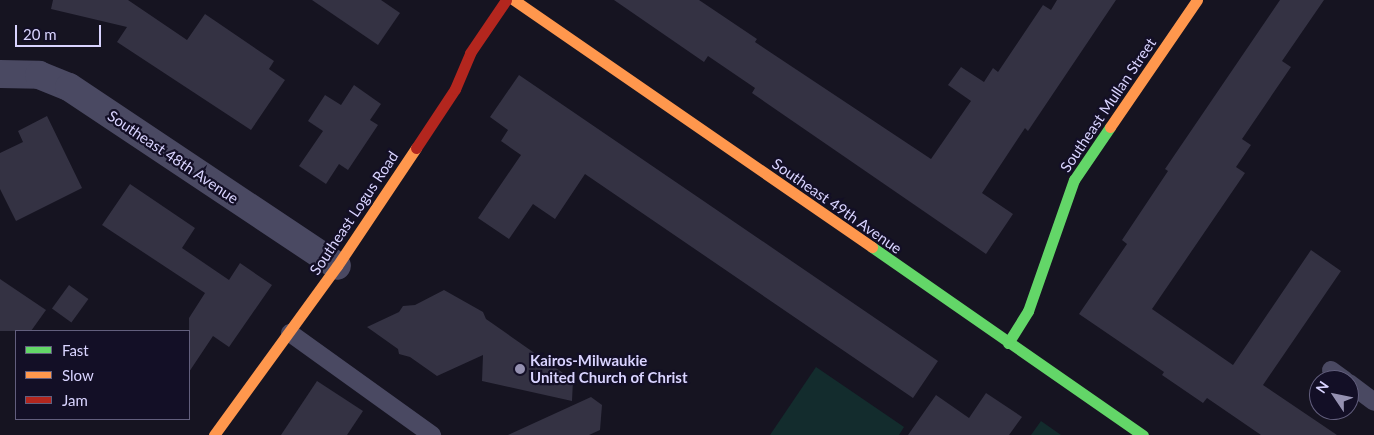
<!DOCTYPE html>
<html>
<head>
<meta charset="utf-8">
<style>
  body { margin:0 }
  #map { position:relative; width:1374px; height:435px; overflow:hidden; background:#161421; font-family:Lato,sans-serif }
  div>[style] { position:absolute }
  .green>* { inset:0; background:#132c2d }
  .building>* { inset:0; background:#343243; transform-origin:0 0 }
  .lane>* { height:18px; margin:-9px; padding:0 9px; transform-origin:9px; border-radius:9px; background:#4a4962 }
  .street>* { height:28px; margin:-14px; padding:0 14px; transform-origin:14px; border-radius:14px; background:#4a4962 }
  .fast>* { height:11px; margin:-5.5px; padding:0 5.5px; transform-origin:5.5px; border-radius:5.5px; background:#63d668 }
  .slow>* { height:11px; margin:-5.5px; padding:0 5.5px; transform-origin:5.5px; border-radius:5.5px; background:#ff974d }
  .jam>* { height:11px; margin:-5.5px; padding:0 5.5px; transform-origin:5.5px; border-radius:5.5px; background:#b3261e }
  .dots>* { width:14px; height:14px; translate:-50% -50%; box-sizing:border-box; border:2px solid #130f26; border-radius:50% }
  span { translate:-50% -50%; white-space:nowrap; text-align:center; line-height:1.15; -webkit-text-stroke:4.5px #130f26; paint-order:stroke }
  .street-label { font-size:15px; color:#d9d4ff }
  .poi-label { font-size:15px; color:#d9d4ff; font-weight:700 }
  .left { translate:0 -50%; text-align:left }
  .legend { position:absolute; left:15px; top:330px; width:175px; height:90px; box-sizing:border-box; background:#130f26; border:1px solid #625e7d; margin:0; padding:6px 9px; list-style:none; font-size:15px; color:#d9d4ff }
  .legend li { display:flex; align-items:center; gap:10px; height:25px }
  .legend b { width:25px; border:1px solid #625e7d }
  .north { position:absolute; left:1309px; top:370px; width:50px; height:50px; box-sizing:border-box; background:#130f26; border:1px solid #625e7d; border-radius:50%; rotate:304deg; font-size:14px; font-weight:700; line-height:20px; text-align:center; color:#d9d4ff }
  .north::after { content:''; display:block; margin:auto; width:18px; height:22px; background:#9591b1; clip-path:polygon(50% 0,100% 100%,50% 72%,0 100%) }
  .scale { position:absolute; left:15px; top:25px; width:86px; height:22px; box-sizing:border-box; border:2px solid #d9d4ff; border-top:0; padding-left:6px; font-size:15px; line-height:18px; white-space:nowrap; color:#d9d4ff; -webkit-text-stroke:4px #130f26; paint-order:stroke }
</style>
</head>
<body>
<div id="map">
  <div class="green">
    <i style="clip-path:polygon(816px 367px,904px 427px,899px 435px,770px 435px)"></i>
    <i style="clip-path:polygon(1041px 421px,1061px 435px,1031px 435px)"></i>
  </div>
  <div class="building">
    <i style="clip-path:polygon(53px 0,128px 0,187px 40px,205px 14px,274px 61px,269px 69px,285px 80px,251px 130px,117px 42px,127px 27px,51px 9px)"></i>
    <i style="clip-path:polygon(312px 0,381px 0,400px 13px,378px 45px)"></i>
    <i style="clip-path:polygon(614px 0,699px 0,757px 39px,755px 42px,931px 159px,971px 101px,948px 85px,961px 67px,984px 82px,993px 68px,998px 72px,1043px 5px,1051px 10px,1057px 0,1116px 0,1028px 131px,1025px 128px,982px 193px,1013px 214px,986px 254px,752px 93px,755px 88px,708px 56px,704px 62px)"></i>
    <i style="clip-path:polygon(1280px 0,1324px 0,1282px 61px,1291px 67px,1242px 139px,1251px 145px,1236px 167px,1245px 173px,1152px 309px,1233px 365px,1311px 250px,1341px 271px,1263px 385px,1337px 435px,1261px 435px,1207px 398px,1203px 403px,1162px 375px,1164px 372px,1079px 314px,1127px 244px,1122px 240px,1168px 171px,1165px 169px)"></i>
    <i style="clip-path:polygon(519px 75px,938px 361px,913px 398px,585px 174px,555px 219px,533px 204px,509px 239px,478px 218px,521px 155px,501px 141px,508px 130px,490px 117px)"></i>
    <i style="clip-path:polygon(354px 85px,381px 104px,370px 120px,378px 125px,348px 170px,339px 164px,326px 184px,299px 166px,323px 131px,308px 121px,325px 95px,341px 105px)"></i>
    <i style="clip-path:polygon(47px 116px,82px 188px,16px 221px,0 189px,0 153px,23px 142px,18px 131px)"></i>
    <i style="clip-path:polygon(130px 184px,195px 228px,182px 248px,229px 280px,240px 263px,272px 285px,229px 347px,213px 336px,189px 372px,189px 318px,205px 293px,102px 225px)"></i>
    <i style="clip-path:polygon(0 279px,46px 310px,31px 331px,0 331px)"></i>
    <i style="left:69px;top:285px;width:24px;height:29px;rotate:36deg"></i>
    <i style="clip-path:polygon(444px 290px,483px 312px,486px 319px,573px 380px,572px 401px,482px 381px,483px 355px,437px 376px,410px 357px,399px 354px,398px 349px,367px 327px,399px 312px,403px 306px,415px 305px)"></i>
    <i style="clip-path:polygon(317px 381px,363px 411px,347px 435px,281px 435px)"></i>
    <i style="clip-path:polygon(986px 393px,1022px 417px,1009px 435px,908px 435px,936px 395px,969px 418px)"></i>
    <i style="clip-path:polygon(591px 397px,602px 405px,600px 430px,589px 435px,508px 435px)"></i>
  </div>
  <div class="lane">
    <i style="left:290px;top:333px;width:175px;rotate:35.7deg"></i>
    <i style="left:1331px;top:370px;width:17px;rotate:36deg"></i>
    <i style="left:1349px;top:383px;width:31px;rotate:37deg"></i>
  </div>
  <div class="street">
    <i style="left:0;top:74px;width:39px;rotate:1deg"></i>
    <i style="left:39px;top:75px;width:32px;rotate:22deg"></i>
    <i style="left:69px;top:87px;width:322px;rotate:33.7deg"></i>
  </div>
  <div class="fast">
    <i style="left:872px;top:247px;width:330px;rotate:34.8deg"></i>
    <i style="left:1008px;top:343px;width:38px;rotate:-58deg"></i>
    <i style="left:1028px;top:311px;width:139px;rotate:-70.7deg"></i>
    <i style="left:1074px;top:180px;width:64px;rotate:-55.8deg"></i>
  </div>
  <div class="slow">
    <i style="left:514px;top:0;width:435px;rotate:34.6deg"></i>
    <i style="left:1110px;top:127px;width:154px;rotate:-55.6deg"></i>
    <i style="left:214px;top:435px;width:209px;rotate:-54deg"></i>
    <i style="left:337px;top:266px;width:142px;rotate:-56.2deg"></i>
  </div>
  <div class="jam">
    <i style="left:416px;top:148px;width:71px;rotate:-56.5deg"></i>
    <i style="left:455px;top:89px;width:39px;rotate:-67deg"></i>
    <i style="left:470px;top:53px;width:64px;rotate:-55.8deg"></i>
  </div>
  <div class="dots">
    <i style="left:520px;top:369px;background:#9591b1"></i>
  </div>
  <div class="street-label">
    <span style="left:1108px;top:105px;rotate:-56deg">Southeast Mullan Street</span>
    <span style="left:173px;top:157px;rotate:34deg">Southeast 48th Avenue</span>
    <span style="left:837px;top:206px;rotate:35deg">Southeast 49th Avenue</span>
    <span style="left:354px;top:213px;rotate:-56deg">Southeast Logus Road</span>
  </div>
  <div class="poi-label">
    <span class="left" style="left:530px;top:369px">Kairos-Milwaukie<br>United Church of Christ</span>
  </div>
  <ul class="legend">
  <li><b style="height:6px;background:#63d668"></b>Fast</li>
  <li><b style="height:6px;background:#ff974d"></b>Slow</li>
  <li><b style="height:6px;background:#b3261e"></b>Jam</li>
  </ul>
  <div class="north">N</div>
  <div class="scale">20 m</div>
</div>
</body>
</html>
